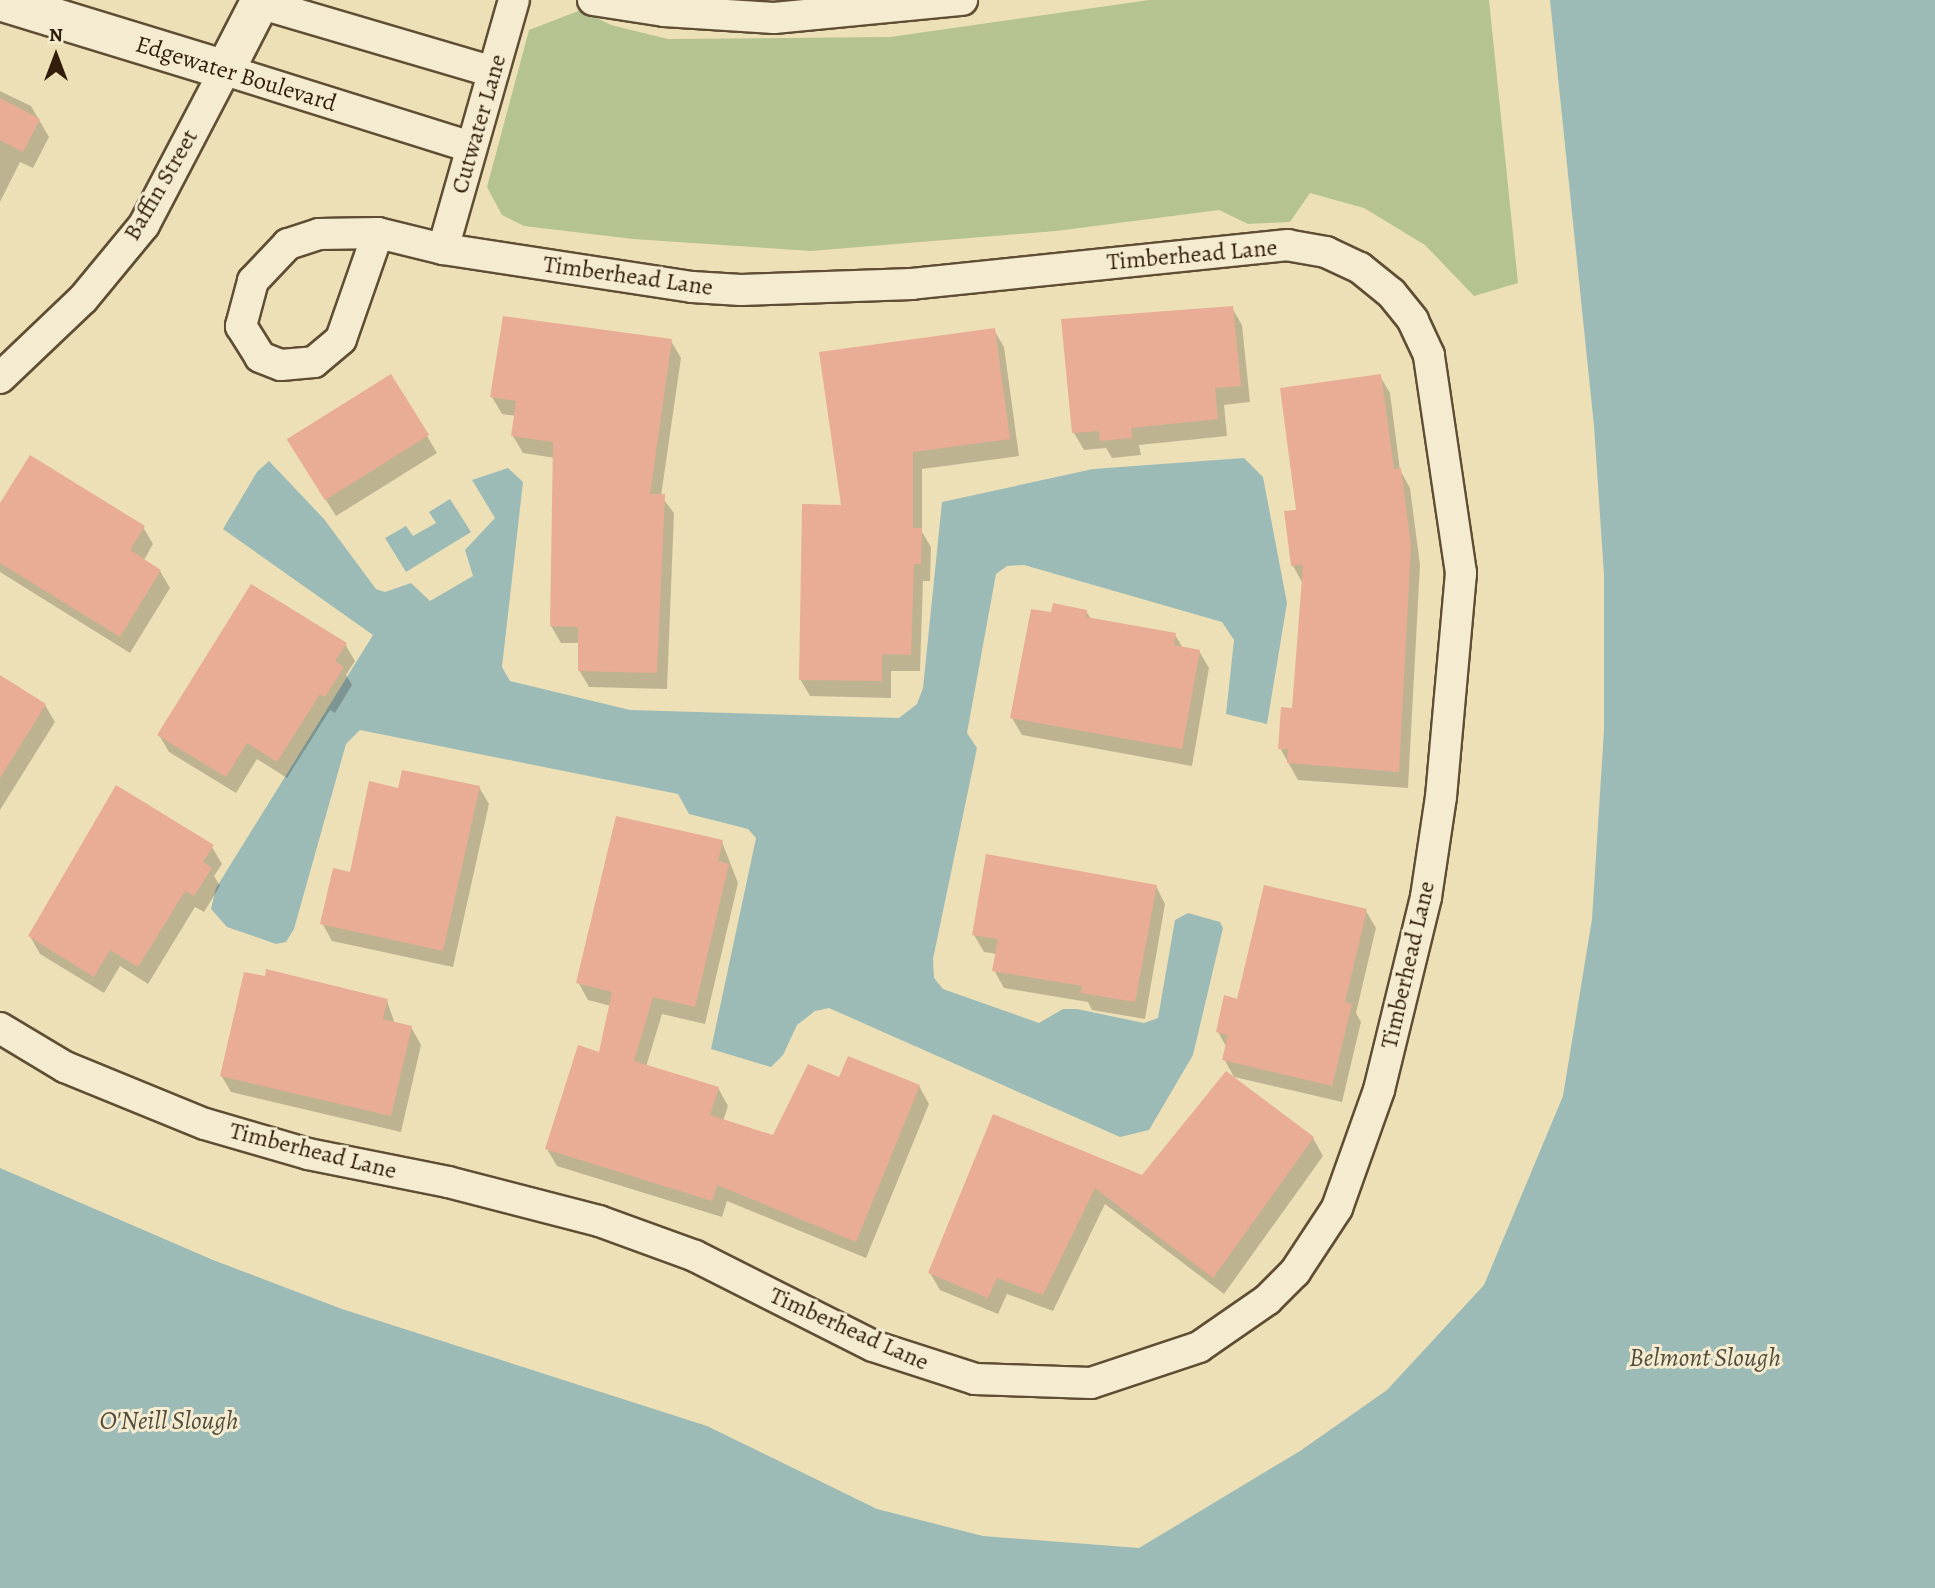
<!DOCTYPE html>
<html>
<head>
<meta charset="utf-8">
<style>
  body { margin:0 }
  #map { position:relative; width:1935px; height:1588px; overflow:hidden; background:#eee0b6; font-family:Alegreya,serif }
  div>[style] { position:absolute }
  .green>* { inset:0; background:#b5c391 }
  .water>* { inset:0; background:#9cbbb7 }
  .shadow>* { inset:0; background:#0003 }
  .building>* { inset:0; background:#e8ad94; transform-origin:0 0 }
  .roads { filter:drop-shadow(2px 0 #604e34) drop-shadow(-2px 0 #604e34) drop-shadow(0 2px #604e34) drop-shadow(0 -2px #604e34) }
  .minor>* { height:30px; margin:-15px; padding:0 15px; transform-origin:15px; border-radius:15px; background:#f4ebd0 }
  .tertiary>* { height:38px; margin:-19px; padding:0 19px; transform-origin:19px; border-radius:19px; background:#f4ebd0 }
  span { translate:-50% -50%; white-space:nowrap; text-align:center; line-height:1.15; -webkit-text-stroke:6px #f4ebd0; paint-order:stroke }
  .street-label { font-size:24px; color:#311d09 }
  .water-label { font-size:26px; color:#514c3d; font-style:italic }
  .north { position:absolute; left:21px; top:21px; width:70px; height:70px; -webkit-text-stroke:5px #f4ebd0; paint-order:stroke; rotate:0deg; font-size:19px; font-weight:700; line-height:28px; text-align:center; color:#311d09 }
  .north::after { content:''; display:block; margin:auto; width:24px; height:32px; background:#311d09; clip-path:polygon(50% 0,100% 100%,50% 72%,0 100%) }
</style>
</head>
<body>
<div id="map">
  <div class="green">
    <i style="clip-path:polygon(1149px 0,1489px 0,1518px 283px,1474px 296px,1425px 245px,1364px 208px,1310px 193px,1290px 222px,1248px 224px,1219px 210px,1056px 231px,811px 251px,633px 239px,524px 226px,502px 215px,487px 187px,529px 30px,581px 10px,611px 25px,668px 39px,890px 37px)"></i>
  </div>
  <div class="water">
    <i style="clip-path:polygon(1550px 0,1935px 0,1935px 1588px,0 1588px,0 1168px,213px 1260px,342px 1309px,707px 1426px,877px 1509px,983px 1536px,1139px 1548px,1300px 1451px,1387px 1390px,1484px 1285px,1563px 1096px,1592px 919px,1604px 730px,1604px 575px,1594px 426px)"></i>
    <i style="clip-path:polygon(1244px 458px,1263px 477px,1287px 603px,1267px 724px,1226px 714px,1234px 640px,1222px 622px,1024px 565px,1007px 566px,996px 574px,967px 733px,977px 748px,933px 959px,934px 978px,943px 989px,1039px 1023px,1063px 1009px,1077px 1009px,1144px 1023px,1158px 1018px,1175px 920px,1188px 913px,1220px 922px,1223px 928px,1193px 1055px,1149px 1130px,1120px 1137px,829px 1008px,815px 1011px,797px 1025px,783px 1055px,771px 1067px,711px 1049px,756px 838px,748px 829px,689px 814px,678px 794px,360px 730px,346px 744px,294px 929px,286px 942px,276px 944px,227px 927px,211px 909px,216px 888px,373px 635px,223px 529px,257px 472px,269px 461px,324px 519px,376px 589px,385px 592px,411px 583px,430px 601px,473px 576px,465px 550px,495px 518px,472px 480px,508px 468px,523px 482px,502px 667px,510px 681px,630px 710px,899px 718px,917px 704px,923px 688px,942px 502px,1093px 469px)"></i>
    <i style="clip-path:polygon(450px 499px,471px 532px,406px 572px,385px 538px,406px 526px,413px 536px,436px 523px,429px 512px)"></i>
  </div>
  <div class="shadow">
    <i style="clip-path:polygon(0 91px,31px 106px,49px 137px,33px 168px,20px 162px,0 202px)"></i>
    <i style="clip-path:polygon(1232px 308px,1242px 325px,1250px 402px,1224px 405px,1227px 436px,1139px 445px,1141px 455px,1112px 458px,1106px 448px,1084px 450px,1074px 433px,1063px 321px)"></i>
    <i style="clip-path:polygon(994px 330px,1004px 347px,1019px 456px,922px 469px,922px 532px,931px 547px,930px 581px,923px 581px,920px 671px,891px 671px,891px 698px,810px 696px,800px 679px,843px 507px)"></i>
    <i style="clip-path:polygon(671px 341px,681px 358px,661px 496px,674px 513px,667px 689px,589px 687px,579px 670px,580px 643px,561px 643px,551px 626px,555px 458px,523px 453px,513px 436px,516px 416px,502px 414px,492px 397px)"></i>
    <i style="clip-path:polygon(1380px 376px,1390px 393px,1400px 470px,1410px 488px,1420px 565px,1408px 788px,1298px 780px,1280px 748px,1294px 710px,1303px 584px,1293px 566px)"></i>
    <i style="clip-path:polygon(427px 436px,437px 453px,336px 516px,299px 457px)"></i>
    <i style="clip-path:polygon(0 506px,143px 527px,153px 544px,144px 560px,160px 571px,170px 588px,130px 653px,0 572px)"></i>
    <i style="clip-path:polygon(1086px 611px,1091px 619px,1175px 635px,1183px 648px,1199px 651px,1209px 668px,1192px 766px,1022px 735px,1012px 718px,1053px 614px)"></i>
    <i style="clip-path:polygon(345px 644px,355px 661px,346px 675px,352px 685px,335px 713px,330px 710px,287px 778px,257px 759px,236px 793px,169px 752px,159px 735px)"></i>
    <i style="clip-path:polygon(0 677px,45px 705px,55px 722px,0 810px)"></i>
    <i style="clip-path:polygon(479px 787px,489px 804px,453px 967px,332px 941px,322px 923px,400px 790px)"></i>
    <i style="clip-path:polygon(722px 842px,738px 883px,705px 1024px,662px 1014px,646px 1067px,718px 1088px,728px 1106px,723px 1121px,774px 1137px,840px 1079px,919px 1086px,929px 1104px,866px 1258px,727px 1201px,722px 1217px,557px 1166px,547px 1149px,600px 1054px,611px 1006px,588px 1000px,578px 982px)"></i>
    <i style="clip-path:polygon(212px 847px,222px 864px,214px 876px,220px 886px,204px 912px,195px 907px,148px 984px,120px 966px,104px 993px,40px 954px,30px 936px)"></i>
    <i style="clip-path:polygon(1156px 886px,1165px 904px,1145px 1019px,1092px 1010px,1088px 1002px,1004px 988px,994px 970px,997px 954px,984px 952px,974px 935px)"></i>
    <i style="clip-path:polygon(1366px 911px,1376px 928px,1356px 1013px,1361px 1022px,1342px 1102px,1234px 1077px,1224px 1059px,1227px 1048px,1218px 1032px,1238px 1001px)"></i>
    <i style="clip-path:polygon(387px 1001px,395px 1024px,411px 1027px,421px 1045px,401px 1132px,231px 1092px,221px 1075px)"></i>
    <i style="clip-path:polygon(994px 1117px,1142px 1177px,1313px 1138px,1323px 1156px,1224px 1294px,1105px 1204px,1053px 1311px,1007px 1294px,998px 1314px,940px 1290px,930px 1273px)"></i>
  </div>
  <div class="building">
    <i style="clip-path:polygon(0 98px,40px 119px,23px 152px,0 140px)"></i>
    <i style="clip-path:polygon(1233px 306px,1241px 386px,1215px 388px,1218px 419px,1131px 428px,1132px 438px,1100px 441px,1099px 431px,1072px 433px,1061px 319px)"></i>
    <i style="clip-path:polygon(503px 316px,672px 339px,650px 494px,665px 494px,657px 673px,578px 671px,578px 627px,550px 626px,553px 442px,511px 436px,516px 401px,490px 397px)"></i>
    <i style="clip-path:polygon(995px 328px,1010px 439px,913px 452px,913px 528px,922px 528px,921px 564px,914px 564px,911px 655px,882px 654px,882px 681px,799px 680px,802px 504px,841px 505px,819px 352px)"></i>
    <i style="left:391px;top:374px;width:72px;height:123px;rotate:58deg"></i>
    <i style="clip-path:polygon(1381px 374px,1394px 469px,1401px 468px,1411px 546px,1399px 772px,1287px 763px,1288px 749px,1278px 749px,1281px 707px,1292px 708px,1303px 565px,1291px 566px,1284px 511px,1296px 510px,1280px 388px)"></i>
    <i style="clip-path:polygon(30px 455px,145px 526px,130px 550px,161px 570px,120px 637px,0 563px,0 503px)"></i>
    <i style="clip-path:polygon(251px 584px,347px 643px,335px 661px,344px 667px,325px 697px,320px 694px,277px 762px,247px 743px,226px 777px,157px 735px)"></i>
    <i style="clip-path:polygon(1053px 603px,1087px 610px,1086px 617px,1176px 633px,1174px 645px,1200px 650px,1182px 749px,1010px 718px,1031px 609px,1051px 612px)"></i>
    <i style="clip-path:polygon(0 675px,46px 704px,0 778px)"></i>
    <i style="clip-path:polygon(402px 770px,480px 786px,443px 951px,320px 924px,333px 868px,350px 872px,369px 781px,398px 788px)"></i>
    <i style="clip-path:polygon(116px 785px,214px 845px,203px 862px,212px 868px,194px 896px,185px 891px,138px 967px,110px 950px,94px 977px,28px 936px)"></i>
    <i style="clip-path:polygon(616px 816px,723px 840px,718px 861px,729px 864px,695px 1007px,653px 997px,634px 1061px,719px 1087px,710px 1115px,773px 1135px,808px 1064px,839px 1077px,848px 1056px,920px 1085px,856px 1242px,717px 1185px,712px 1201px,545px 1149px,578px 1045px,599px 1052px,612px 992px,576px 983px)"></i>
    <i style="clip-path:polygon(986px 854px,1157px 885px,1135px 1002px,1081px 993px,1082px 986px,992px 971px,998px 939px,972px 935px)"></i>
    <i style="clip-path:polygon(1264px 885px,1367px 909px,1345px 1002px,1352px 1004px,1332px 1086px,1222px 1060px,1228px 1035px,1216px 1032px,1224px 995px,1237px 999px)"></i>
    <i style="clip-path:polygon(266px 969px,388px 999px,383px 1019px,412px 1026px,391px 1116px,220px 1076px,244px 972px,265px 976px)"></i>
    <i style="clip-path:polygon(1226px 1071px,1314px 1137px,1213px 1278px,1095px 1188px,1043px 1295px,997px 1278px,988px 1298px,928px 1273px,993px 1114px,1142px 1175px)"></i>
  </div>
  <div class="roads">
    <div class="minor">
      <i style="left:593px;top:0;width:72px;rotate:8.8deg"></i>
      <i style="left:664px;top:11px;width:110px;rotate:3.6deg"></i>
      <i style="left:774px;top:18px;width:189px;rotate:-5.5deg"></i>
      <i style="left:259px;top:3px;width:244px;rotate:16.4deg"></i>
      <i style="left:443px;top:249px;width:259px;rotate:-74.1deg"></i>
      <i style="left:0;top:378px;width:115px;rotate:-43.6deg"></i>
      <i style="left:83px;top:299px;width:96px;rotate:-50.5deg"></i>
      <i style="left:144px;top:225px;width:175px;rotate:-62.4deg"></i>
      <i style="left:225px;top:70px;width:258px;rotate:17.4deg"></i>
      <i style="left:0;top:1028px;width:76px;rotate:31deg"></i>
      <i style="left:65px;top:1067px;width:151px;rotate:22.2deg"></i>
      <i style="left:205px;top:1124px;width:107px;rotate:16.2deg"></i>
      <i style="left:308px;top:1154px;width:143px;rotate:11.3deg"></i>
      <i style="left:448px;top:1182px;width:156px;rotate:14.5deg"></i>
      <i style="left:599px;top:1221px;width:102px;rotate:20deg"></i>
      <i style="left:695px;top:1256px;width:199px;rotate:26.8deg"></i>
      <i style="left:873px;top:1346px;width:107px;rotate:17.9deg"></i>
      <i style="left:975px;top:1379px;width:116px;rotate:2deg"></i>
      <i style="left:1091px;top:1383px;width:114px;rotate:-18.4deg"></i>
      <i style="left:1199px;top:1347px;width:83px;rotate:-34.7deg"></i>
      <i style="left:1267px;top:1300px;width:40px;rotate:-45deg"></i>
      <i style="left:1295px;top:1272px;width:77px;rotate:-56.7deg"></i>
      <i style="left:1337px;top:1208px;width:125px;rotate:-70.4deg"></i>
      <i style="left:1379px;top:1090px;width:199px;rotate:-76.3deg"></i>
      <i style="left:1426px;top:897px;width:101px;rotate:-81.5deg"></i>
      <i style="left:1441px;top:797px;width:225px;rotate:-84.9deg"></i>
      <i style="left:1461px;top:573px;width:220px;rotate:-98.4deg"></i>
      <i style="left:1429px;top:355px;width:38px;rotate:-115deg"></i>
      <i style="left:1413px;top:320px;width:35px;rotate:-129deg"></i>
      <i style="left:1391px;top:293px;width:40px;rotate:-141deg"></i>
      <i style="left:1360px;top:268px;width:38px;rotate:-155deg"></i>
      <i style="left:1326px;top:252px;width:39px;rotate:-170deg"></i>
      <i style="left:1288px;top:245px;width:378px;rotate:174.1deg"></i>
      <i style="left:912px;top:284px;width:171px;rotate:178deg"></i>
      <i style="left:741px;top:290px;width:49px;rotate:-176.5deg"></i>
      <i style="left:692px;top:287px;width:252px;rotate:-171.3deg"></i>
      <i style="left:443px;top:249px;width:67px;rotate:-166.2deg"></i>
      <i style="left:378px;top:233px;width:59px;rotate:179deg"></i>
      <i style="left:319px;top:234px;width:33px;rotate:162deg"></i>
      <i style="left:288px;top:244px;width:51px;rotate:133.4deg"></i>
      <i style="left:253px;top:281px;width:47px;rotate:104.9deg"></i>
      <i style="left:241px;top:326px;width:36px;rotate:58deg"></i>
      <i style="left:260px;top:357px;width:22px;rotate:21deg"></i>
      <i style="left:281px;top:365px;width:33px;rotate:-5deg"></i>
      <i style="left:314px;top:362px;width:35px;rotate:-40deg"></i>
      <i style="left:341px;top:339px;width:112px;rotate:-70.8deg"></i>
    </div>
    <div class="tertiary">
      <i style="left:0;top:1px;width:235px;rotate:17deg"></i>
      <i style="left:225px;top:70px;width:79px;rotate:-62.8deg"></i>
    </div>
  </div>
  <div class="street-label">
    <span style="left:236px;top:74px;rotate:17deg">Edgewater Boulevard</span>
    <span style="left:479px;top:124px;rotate:-74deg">Cutwater Lane</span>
    <span style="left:161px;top:185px;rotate:-60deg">Baffin Street</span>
    <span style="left:1192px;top:255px;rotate:-5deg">Timberhead Lane</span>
    <span style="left:628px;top:276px;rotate:8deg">Timberhead Lane</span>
    <span style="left:1408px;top:965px;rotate:-77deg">Timberhead Lane</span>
    <span style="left:313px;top:1151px;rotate:14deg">Timberhead Lane</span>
    <span style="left:849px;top:1329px;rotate:24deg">Timberhead Lane</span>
  </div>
  <div class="water-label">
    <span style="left:1705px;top:1358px">Belmont Slough</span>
    <span style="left:169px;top:1421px">O'Neill Slough</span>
  </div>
  <div class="north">N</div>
</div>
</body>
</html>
